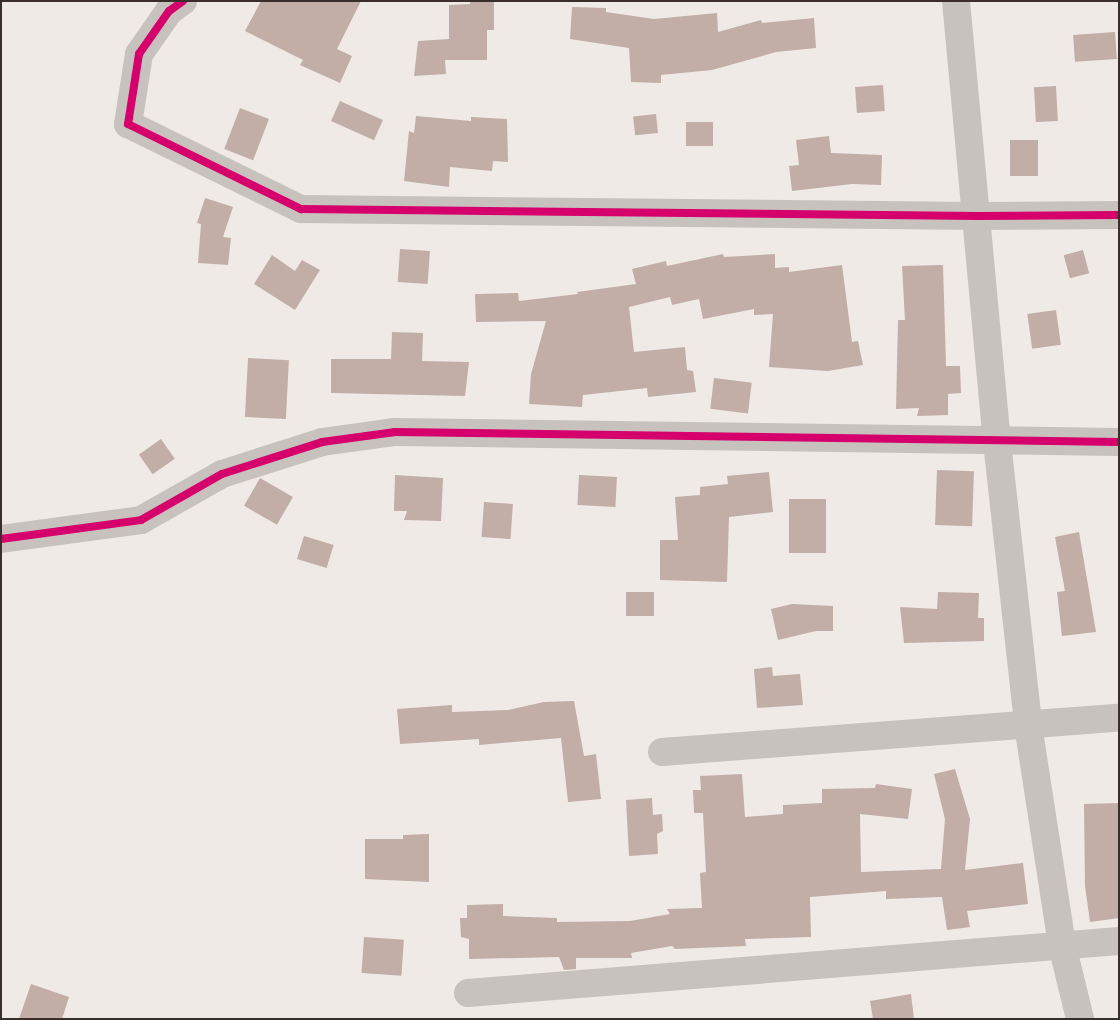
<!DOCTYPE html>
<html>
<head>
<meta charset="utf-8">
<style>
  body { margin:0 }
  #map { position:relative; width:1120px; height:1020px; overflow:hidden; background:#efeae5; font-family:Cabin,sans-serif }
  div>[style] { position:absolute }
  .building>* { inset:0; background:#c2ada7; transform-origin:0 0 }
  .street>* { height:28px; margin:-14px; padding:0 14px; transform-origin:14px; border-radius:14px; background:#c8c2be }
  .cycleway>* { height:8px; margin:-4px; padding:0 4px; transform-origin:4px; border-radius:4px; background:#d6006c }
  span { translate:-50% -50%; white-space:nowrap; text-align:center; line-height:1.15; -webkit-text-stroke:4px #faf3ee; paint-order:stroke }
  .frame { position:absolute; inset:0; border:2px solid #3a2e2b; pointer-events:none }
</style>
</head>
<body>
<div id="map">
  <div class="building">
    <i style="clip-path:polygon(261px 1px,361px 1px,337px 49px,352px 56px,340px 83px,300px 65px,303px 60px,245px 31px)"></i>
    <i style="clip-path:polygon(470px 1px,494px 1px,494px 30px,487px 30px,487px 60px,445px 60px,446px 74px,414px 76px,418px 41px,449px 39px,449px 5px,470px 4px)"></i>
    <i style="clip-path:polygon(572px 7px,606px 8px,606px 12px,654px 19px,717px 13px,718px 32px,761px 20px,762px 23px,814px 18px,816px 48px,776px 52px,712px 70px,661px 75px,661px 83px,631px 82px,629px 48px,570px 39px)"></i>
    <i style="left:1115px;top:32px;width:27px;height:42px;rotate:86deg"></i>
    <i style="left:883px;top:85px;width:26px;height:28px;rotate:86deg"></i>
    <i style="left:1056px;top:86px;width:35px;height:22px;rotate:87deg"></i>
    <i style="left:340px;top:101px;width:47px;height:22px;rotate:24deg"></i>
    <i style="left:240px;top:108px;width:31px;height:44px;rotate:21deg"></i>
    <i style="left:656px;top:114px;width:19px;height:23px;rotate:84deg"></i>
    <i style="clip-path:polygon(416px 116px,471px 121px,471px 117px,507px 119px,508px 162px,493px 161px,492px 171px,450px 167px,449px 187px,404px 181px,409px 131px,414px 133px)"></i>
    <i style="left:686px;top:122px;width:27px;height:24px"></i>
    <i style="clip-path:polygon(829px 136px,831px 153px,882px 155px,881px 185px,852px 184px,792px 191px,789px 166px,799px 165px,796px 140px)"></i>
    <i style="left:1010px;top:140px;width:28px;height:36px"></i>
    <i style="clip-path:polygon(205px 198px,233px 207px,223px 237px,231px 238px,228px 265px,198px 263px,201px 224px,197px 223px)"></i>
    <i style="left:400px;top:249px;width:30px;height:33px;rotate:4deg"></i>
    <i style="left:1083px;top:250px;width:24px;height:20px;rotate:75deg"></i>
    <i style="clip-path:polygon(723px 254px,724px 257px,775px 254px,775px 268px,789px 267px,789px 272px,842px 265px,852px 342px,858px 341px,863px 365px,828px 371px,769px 367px,773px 314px,754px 315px,754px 309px,703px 319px,699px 299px,672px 305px,670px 297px,629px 307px,634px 352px,685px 347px,687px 370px,693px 371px,696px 392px,648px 397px,647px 388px,583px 395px,582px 407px,529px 404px,531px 374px,546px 321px,476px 322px,475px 294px,518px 293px,519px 301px,578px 294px,577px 292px,636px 284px,632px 269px,666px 261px,667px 266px)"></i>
    <i style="clip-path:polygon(272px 255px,295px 271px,302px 260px,320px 270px,295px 310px,254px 284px)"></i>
    <i style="clip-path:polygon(943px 265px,946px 366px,960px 366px,961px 393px,948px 394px,948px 415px,917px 416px,919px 408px,896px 409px,898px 320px,905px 320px,902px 266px)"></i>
    <i style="left:1056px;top:310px;width:35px;height:29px;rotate:82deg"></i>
    <i style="clip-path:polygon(392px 332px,423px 333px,422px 361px,469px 362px,465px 396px,331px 393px,331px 359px,391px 359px)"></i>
    <i style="left:248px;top:358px;width:41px;height:59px;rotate:3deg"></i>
    <i style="left:714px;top:378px;width:38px;height:31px;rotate:7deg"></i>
    <i style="left:161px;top:439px;width:24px;height:27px;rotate:55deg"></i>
    <i style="left:937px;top:470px;width:37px;height:55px;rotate:2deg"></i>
    <i style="clip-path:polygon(769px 472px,773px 512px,729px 517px,727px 582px,660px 580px,660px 540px,678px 540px,675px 497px,700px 495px,700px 487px,728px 484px,727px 476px)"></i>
    <i style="clip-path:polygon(395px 475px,443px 478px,441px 521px,404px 520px,407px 511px,394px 511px)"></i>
    <i style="left:579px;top:475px;width:38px;height:30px;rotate:3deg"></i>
    <i style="left:260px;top:478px;width:38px;height:32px;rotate:30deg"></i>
    <i style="left:789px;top:499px;width:37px;height:54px"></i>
    <i style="left:484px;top:502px;width:29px;height:35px;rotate:4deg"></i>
    <i style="clip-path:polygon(1079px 532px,1096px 632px,1062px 636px,1057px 592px,1065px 591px,1055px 537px)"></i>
    <i style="left:304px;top:536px;width:31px;height:24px;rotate:17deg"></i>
    <i style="left:654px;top:592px;width:24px;height:28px;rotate:90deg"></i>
    <i style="clip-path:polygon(938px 592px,979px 593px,978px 618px,984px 618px,984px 641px,904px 643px,900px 607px,937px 609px)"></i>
    <i style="clip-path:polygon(792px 604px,833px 606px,833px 631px,816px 631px,778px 640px,771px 609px)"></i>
    <i style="clip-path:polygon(772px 667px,773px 676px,800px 674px,803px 705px,757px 708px,754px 669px)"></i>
    <i style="clip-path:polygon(574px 701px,584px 756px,596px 754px,601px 799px,568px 802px,561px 738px,479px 745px,479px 739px,400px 744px,397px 709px,452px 705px,452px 712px,508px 710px,544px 702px)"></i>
    <i style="clip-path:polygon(955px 769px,970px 819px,965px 870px,1023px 863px,1028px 904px,967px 911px,970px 927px,947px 930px,942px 897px,886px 899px,886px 891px,810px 897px,811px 937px,745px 939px,746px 946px,675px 949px,672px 946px,631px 953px,632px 958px,576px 958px,576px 969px,564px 970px,559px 957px,469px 959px,469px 939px,461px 937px,460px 918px,467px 918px,467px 905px,503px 904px,503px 916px,557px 918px,557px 922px,630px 921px,670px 914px,667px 909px,702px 908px,700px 873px,706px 872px,703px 813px,694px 813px,693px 790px,701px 790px,700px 776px,742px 774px,745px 817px,783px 814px,783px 805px,822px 803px,822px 789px,875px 788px,876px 784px,912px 789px,908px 819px,860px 814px,861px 872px,941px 869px,945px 819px,934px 774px)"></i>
    <i style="clip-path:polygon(652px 798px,653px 815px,662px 814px,663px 831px,657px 834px,658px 854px,629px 856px,626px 800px)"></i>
    <i style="clip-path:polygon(1119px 803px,1119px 918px,1090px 922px,1085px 886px,1084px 804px)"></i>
    <i style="clip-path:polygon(429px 834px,429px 882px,365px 879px,365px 839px,403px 839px,403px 835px)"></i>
    <i style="left:364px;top:937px;width:40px;height:36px;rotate:4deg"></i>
    <i style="clip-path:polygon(31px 984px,69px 997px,62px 1019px,19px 1019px)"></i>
    <i style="clip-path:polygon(911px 994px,914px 1019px,873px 1019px,870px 1001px)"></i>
  </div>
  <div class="street">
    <i style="left:183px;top:1px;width:17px;rotate:144deg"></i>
    <i style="left:169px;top:11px;width:52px;rotate:124.9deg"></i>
    <i style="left:139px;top:54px;width:71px;rotate:98.9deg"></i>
    <i style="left:128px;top:124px;width:193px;rotate:26.2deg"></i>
    <i style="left:301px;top:209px;width:677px;rotate:0.59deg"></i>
    <i style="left:978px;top:216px;width:141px;rotate:-0.4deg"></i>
    <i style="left:956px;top:1px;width:443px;rotate:84.7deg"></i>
    <i style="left:997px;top:442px;width:285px;rotate:83.7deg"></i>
    <i style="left:1028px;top:725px;width:223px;rotate:81.2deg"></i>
    <i style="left:1062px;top:945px;width:76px;rotate:76.3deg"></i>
    <i style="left:1px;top:539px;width:141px;rotate:-7.7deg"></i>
    <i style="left:141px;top:520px;width:93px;rotate:-29.6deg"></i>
    <i style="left:222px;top:474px;width:105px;rotate:-17.7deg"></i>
    <i style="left:322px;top:442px;width:74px;rotate:-7.8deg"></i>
    <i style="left:395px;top:432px;width:724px;rotate:0.79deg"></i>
    <i style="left:662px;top:752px;width:458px;rotate:-4.3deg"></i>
    <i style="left:468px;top:993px;width:653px;rotate:-4.57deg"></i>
  </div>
  <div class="cycleway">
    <i style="left:183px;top:1px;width:17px;rotate:144deg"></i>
    <i style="left:169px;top:11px;width:52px;rotate:124.9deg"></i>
    <i style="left:139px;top:54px;width:71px;rotate:98.9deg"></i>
    <i style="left:128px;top:124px;width:193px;rotate:26.2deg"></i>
    <i style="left:301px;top:209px;width:677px;rotate:0.59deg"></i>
    <i style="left:978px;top:216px;width:141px;rotate:-0.4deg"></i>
    <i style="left:1px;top:539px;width:141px;rotate:-7.7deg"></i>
    <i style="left:141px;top:520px;width:93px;rotate:-29.6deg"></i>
    <i style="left:222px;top:474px;width:105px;rotate:-17.7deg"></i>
    <i style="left:322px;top:442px;width:74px;rotate:-7.8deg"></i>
    <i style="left:395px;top:432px;width:724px;rotate:0.79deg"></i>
  </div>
  <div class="frame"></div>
</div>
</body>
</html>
